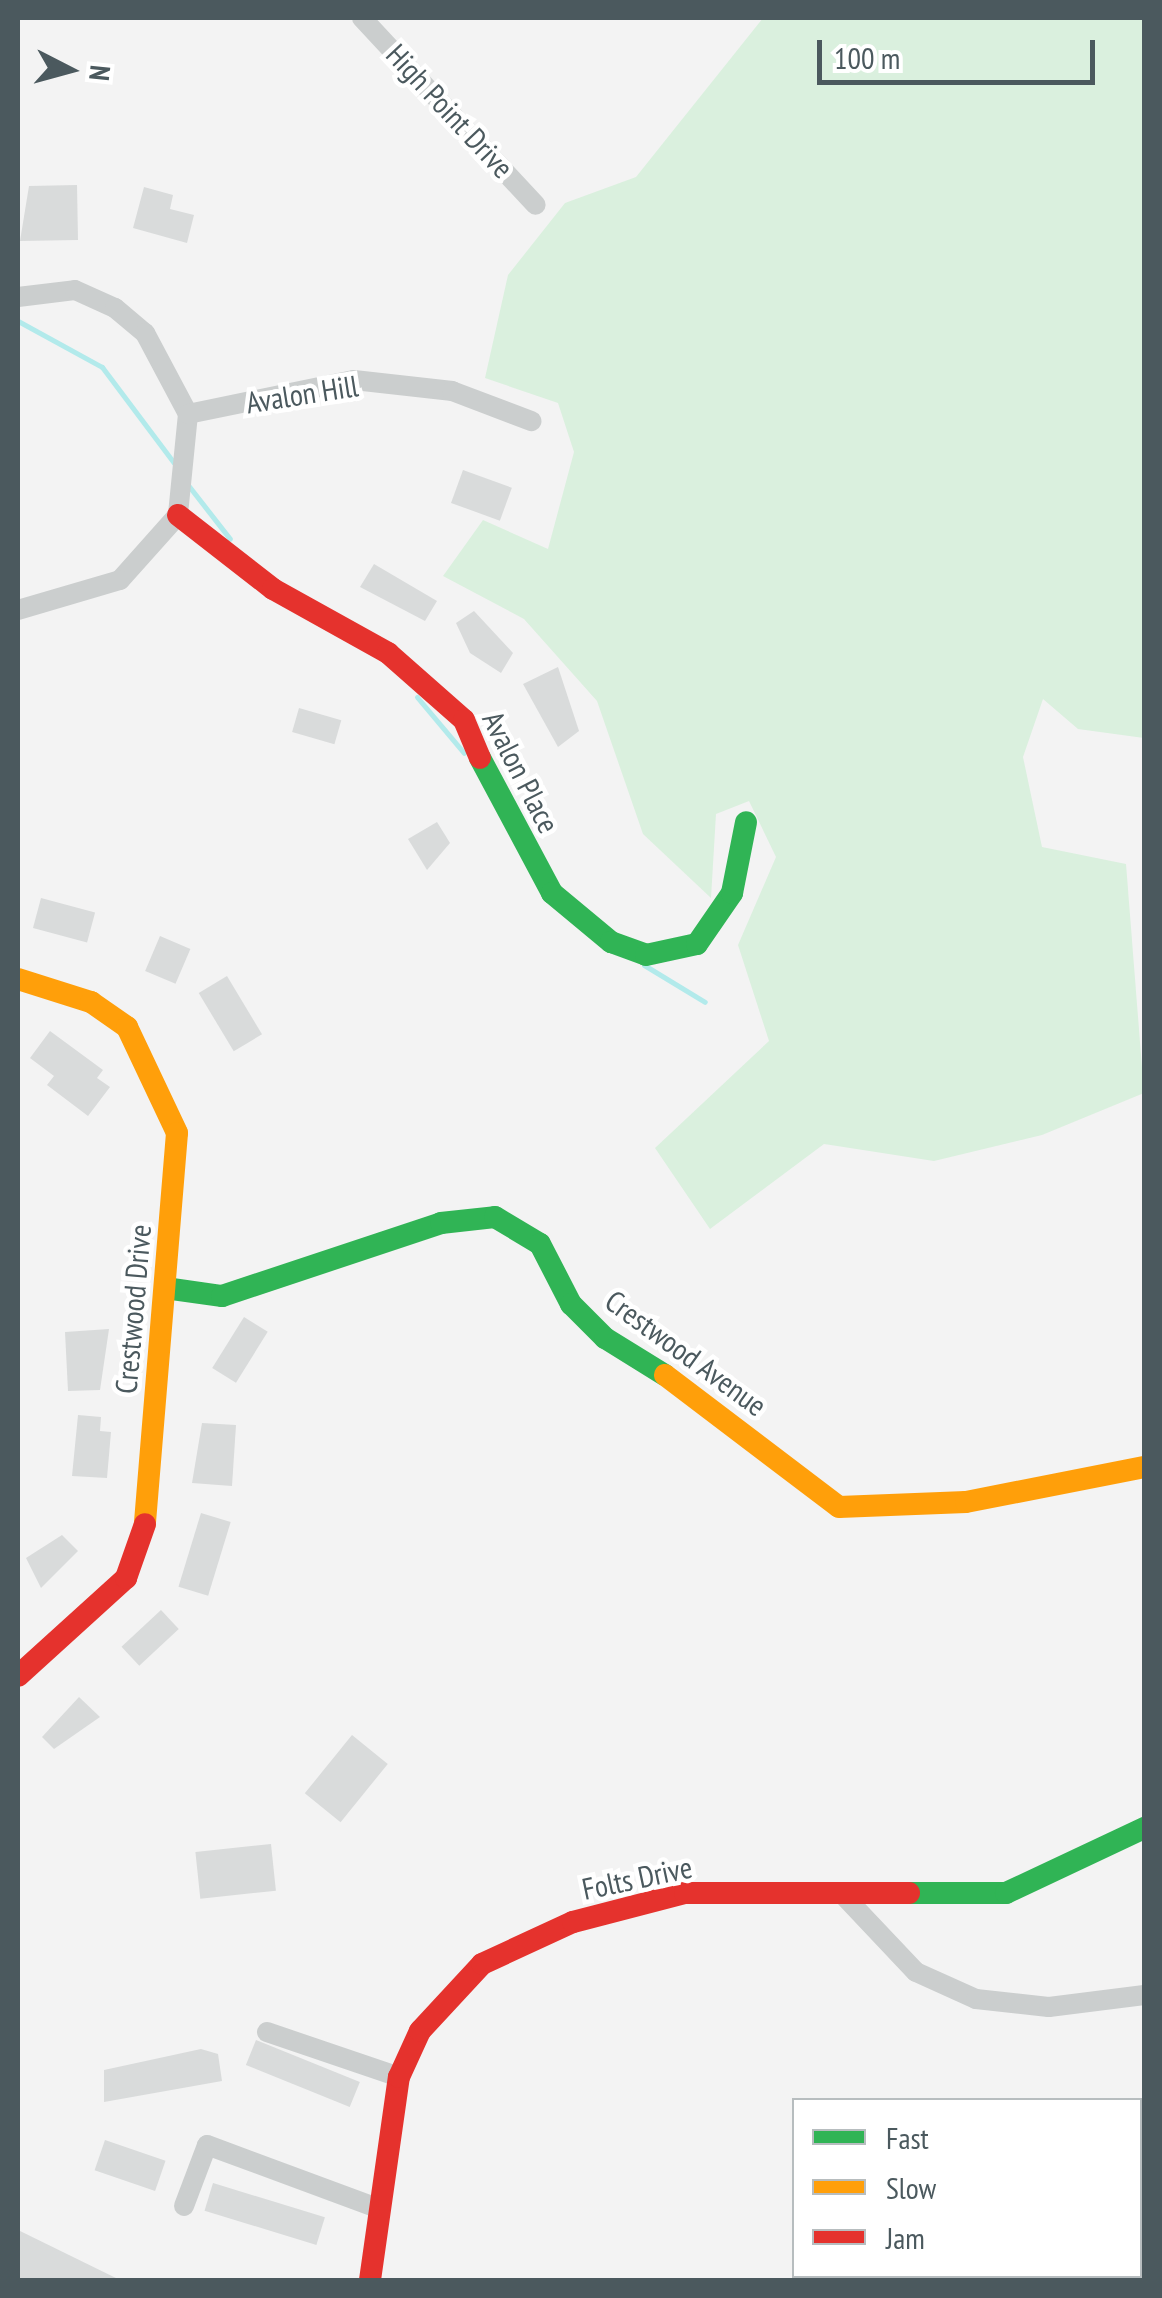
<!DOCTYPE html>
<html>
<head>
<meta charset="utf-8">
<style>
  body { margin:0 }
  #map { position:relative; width:1162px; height:2298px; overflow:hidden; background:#f3f3f3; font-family:"PT Sans Narrow",sans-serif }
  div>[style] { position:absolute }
  .green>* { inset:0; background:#daf0de }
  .stream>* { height:5px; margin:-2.5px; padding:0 2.5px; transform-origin:2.5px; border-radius:2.5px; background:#b2eaeb }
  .building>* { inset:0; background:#d9dbdb; transform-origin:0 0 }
  .street>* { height:20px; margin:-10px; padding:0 10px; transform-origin:10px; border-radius:10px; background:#cbcece }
  .fast>* { height:22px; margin:-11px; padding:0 11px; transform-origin:11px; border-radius:11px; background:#30b455 }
  .slow>* { height:22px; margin:-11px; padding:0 11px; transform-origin:11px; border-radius:11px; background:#ff9f0a }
  .jam>* { height:22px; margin:-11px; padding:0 11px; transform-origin:11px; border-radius:11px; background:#e5322d }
  span { translate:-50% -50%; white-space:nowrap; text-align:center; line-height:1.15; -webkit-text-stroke:9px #fff; paint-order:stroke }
  .street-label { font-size:30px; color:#4b595e }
  .frame { position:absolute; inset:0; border:20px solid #4b595e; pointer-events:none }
  .legend { position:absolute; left:792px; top:2098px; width:350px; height:180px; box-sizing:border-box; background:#fff; border:2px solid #b7bdbf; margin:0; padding:12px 18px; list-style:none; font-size:30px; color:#4b595e }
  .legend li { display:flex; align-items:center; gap:20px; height:50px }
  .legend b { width:50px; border:2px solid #b7bdbf }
  .north { position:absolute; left:20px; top:20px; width:100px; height:100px; -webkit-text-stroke:8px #fff; paint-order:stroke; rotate:96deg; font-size:28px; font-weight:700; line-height:40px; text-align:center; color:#4b595e }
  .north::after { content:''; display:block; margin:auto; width:35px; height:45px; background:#4b595e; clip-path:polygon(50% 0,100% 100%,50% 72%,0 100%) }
  .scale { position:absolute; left:817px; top:40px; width:278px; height:45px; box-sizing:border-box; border:5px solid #4b595e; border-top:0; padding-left:12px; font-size:30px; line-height:35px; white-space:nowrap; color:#4b595e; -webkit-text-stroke:8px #fff; paint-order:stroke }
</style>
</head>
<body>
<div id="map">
  <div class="green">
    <i style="clip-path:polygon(763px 18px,1144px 18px,1144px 738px,1078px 729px,1043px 699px,1023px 757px,1042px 847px,1126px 864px,1144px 1093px,1042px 1135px,934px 1161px,824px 1144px,710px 1229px,655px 1148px,769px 1041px,738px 945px,776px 857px,749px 801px,716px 814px,711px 898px,643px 834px,597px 701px,524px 619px,443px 576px,483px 520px,548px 549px,574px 452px,558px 403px,485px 378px,508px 275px,565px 203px,636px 177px)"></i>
  </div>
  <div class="stream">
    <i style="left:18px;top:321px;width:96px;rotate:28.7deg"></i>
    <i style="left:102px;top:367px;width:120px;rotate:53.1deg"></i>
    <i style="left:188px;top:485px;width:68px;rotate:52.1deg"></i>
    <i style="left:417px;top:697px;width:73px;rotate:50deg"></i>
    <i style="left:644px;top:965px;width:71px;rotate:31.2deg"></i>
    <i style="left:405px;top:2280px;width:672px"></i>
  </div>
  <div class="building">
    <i style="clip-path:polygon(77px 185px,78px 240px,20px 241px,29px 186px)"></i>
    <i style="clip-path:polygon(144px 187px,173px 195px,170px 209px,194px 215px,187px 243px,133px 228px)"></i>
    <i style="left:463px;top:470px;width:52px;height:35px;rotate:20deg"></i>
    <i style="clip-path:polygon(374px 564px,437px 601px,425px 621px,360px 587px)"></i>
    <i style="clip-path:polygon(474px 611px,513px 653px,501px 673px,470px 653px,456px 623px)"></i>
    <i style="clip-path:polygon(558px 667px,579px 731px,558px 747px,523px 684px)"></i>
    <i style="left:299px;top:708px;width:44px;height:25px;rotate:16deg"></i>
    <i style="clip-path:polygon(437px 822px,450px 843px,427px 870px,408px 839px)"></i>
    <i style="left:41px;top:898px;width:56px;height:31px;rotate:15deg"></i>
    <i style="left:160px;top:936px;width:33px;height:38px;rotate:23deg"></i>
    <i style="left:227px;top:976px;width:68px;height:33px;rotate:59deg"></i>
    <i style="clip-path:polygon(50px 1031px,103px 1070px,97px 1078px,110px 1087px,88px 1116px,47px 1085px,54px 1076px,30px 1058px)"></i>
    <i style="left:244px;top:1317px;width:28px;height:60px;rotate:32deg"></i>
    <i style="clip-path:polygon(109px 1329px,100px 1390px,68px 1391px,65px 1332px)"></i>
    <i style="clip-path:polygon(78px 1415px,101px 1417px,100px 1431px,111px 1432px,107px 1478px,72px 1476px)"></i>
    <i style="clip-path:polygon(202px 1423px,236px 1425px,232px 1486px,192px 1483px)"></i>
    <i style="left:201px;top:1513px;width:31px;height:77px;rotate:17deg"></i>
    <i style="clip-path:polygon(62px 1535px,78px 1551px,41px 1588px,26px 1558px)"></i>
    <i style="left:161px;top:1610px;width:26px;height:54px;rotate:47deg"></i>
    <i style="clip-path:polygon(79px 1697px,100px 1717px,54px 1749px,42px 1737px)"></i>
    <i style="left:352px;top:1735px;width:46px;height:75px;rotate:39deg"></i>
    <i style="left:271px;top:1844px;width:47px;height:76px;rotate:84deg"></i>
    <i style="left:256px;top:2040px;width:112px;height:27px;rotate:22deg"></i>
    <i style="clip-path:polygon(201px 2049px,218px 2054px,222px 2081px,104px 2102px,104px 2070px)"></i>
    <i style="left:105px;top:2140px;width:64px;height:32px;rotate:19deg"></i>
    <i style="left:213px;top:2183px;width:117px;height:29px;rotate:17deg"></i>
    <i style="clip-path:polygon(18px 2230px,120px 2280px,18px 2280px)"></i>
  </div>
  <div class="street">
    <i style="left:362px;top:18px;width:255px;rotate:47.1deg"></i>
    <i style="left:18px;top:297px;width:57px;rotate:-7deg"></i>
    <i style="left:75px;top:290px;width:44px;rotate:24.2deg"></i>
    <i style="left:115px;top:308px;width:39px;rotate:40deg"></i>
    <i style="left:145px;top:333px;width:92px;rotate:62deg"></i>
    <i style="left:188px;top:414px;width:101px;rotate:95.7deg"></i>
    <i style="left:178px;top:515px;width:87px;rotate:131.7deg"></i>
    <i style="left:120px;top:580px;width:106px;rotate:163.6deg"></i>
    <i style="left:188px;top:414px;width:169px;rotate:-11.6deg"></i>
    <i style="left:354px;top:380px;width:99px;rotate:6.4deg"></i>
    <i style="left:452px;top:391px;width:85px;rotate:20.8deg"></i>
    <i style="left:845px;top:1897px;width:103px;rotate:46.6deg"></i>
    <i style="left:916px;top:1972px;width:66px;rotate:24.2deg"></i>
    <i style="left:976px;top:1999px;width:73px;rotate:6.3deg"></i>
    <i style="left:1049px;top:2007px;width:96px;rotate:-7.2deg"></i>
    <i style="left:267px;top:2032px;width:139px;rotate:18.8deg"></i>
    <i style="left:184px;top:2206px;width:65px;rotate:-69.3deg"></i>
    <i style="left:207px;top:2145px;width:179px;rotate:20.3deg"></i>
  </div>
  <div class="fast">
    <i style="left:480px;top:758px;width:153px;rotate:61.9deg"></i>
    <i style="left:552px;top:893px;width:77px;rotate:39.7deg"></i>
    <i style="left:611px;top:942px;width:37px;rotate:20deg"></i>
    <i style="left:646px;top:955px;width:52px;rotate:-12.2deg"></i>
    <i style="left:697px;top:944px;width:62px;rotate:-55.5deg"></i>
    <i style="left:732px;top:893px;width:72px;rotate:-78.8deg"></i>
    <i style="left:165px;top:1288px;width:58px;rotate:8deg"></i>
    <i style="left:222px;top:1296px;width:231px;rotate:-18.4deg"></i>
    <i style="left:441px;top:1223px;width:54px;rotate:-6.3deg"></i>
    <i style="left:495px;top:1217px;width:52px;rotate:31deg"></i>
    <i style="left:540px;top:1244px;width:68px;rotate:62.7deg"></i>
    <i style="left:571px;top:1304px;width:48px;rotate:45deg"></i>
    <i style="left:605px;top:1338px;width:70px;rotate:31.7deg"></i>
    <i style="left:909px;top:1893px;width:97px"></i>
    <i style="left:1006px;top:1893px;width:153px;rotate:-25.2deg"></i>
  </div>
  <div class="slow">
    <i style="left:18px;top:979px;width:77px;rotate:17.5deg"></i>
    <i style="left:91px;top:1002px;width:44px;rotate:34.8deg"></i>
    <i style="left:127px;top:1027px;width:117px;rotate:64.7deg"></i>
    <i style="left:177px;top:1133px;width:392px;rotate:94.7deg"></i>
    <i style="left:665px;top:1375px;width:218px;rotate:37.2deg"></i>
    <i style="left:839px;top:1507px;width:127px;rotate:-2.3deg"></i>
    <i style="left:966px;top:1502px;width:181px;rotate:-11.1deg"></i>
  </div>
  <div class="jam">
    <i style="left:178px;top:515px;width:120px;rotate:37.9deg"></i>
    <i style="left:273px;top:589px;width:132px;rotate:29.1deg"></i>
    <i style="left:388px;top:653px;width:101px;rotate:41.4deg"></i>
    <i style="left:464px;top:720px;width:41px;rotate:67.2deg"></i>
    <i style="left:18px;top:1676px;width:146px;rotate:-42.2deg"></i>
    <i style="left:126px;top:1578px;width:57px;rotate:-70.6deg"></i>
    <i style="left:370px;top:2280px;width:205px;rotate:-81.9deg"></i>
    <i style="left:399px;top:2077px;width:51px;rotate:-65.5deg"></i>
    <i style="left:420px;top:2031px;width:91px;rotate:-47.2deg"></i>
    <i style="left:482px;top:1964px;width:100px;rotate:-24.8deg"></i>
    <i style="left:573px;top:1922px;width:116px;rotate:-14.5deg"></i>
    <i style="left:685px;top:1893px;width:224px"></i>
  </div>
  <div class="street-label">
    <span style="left:450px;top:111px;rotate:47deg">High Point Drive</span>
    <span style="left:302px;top:394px;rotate:-9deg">Avalon Hill</span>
    <span style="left:521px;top:772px;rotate:63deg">Avalon Place</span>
    <span style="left:133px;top:1309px;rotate:-85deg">Crestwood Drive</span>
    <span style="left:686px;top:1353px;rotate:36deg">Crestwood Avenue</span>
    <span style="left:637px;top:1878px;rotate:-12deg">Folts Drive</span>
  </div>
  <div class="frame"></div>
  <ul class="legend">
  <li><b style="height:12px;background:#30b455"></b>Fast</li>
  <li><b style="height:12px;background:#ff9f0a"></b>Slow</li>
  <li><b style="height:12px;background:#e5322d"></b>Jam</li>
  </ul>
  <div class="north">N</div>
  <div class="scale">100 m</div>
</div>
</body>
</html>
